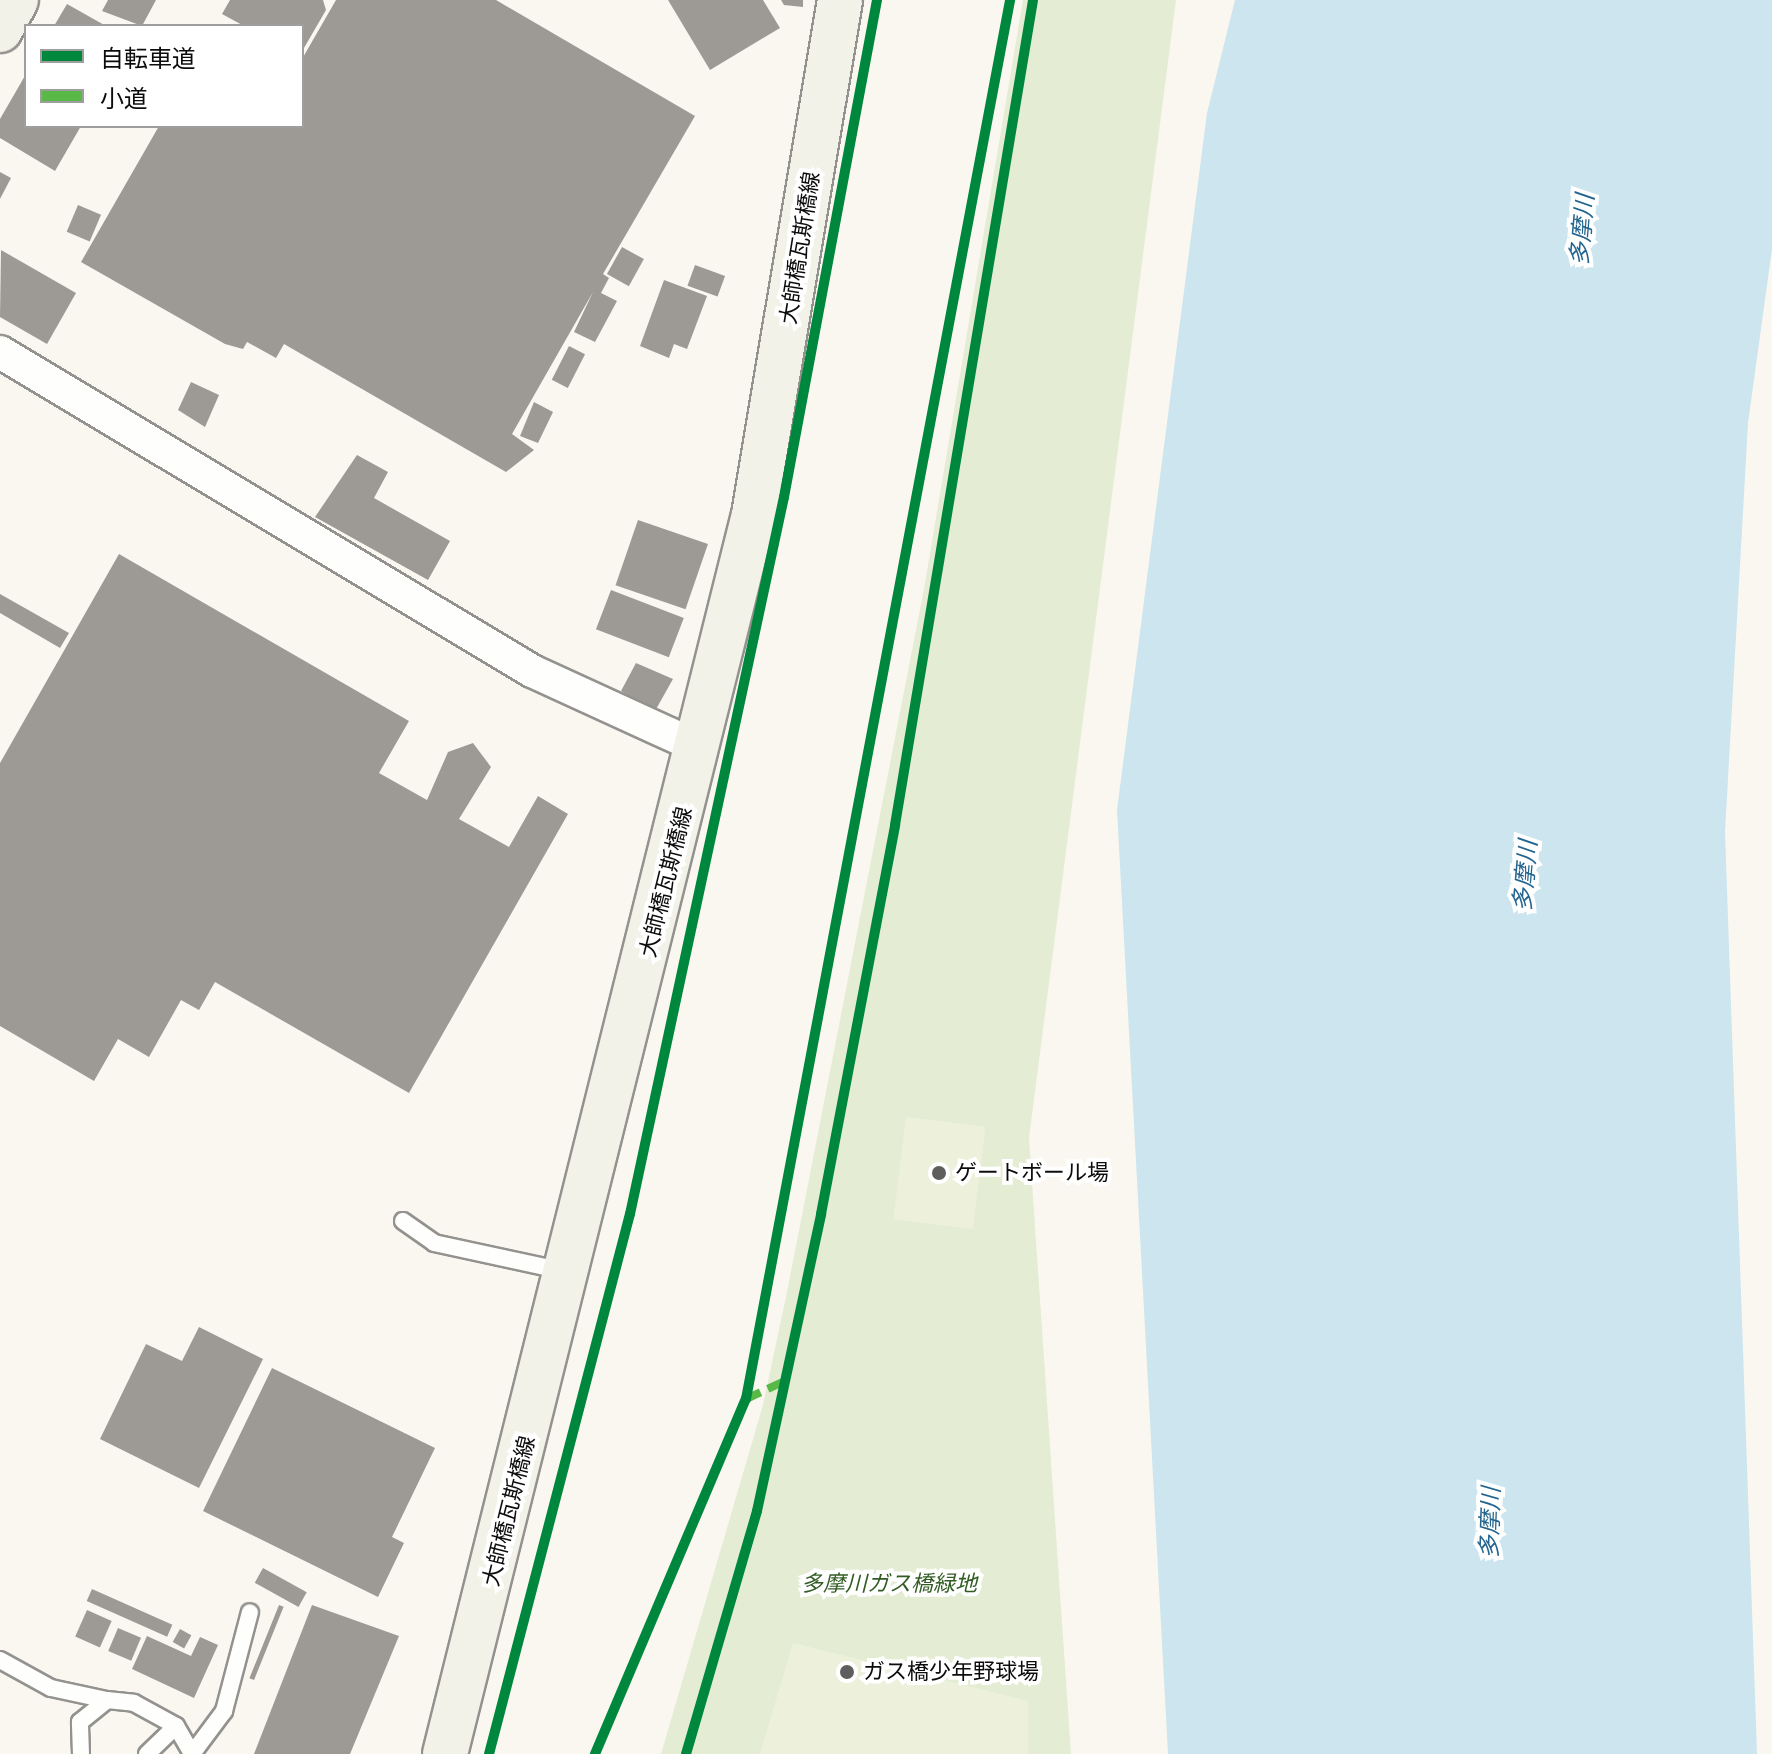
<!DOCTYPE html>
<html>
<head>
<meta charset="utf-8">
<style>
  body { margin:0 }
  #map { position:relative; width:1772px; height:1754px; overflow:hidden; background:#faf7f0; font-family:Merriweather,"Noto Sans JP",serif }
  div>[style] { position:absolute }
  .green>* { inset:0; background:#e4ecd3 }
  .pitch>* { inset:0; background:#edf1dc; transform-origin:0 0 }
  .water>* { inset:0; background:#cce5ef }
  .building>* { inset:0; background:#9d9a96; transform-origin:0 0 }
  .roads { filter:drop-shadow(2px 0 #93928f) drop-shadow(-2px 0 #93928f) drop-shadow(0 2px #93928f) drop-shadow(0 -2px #93928f) }
  .lane>* { height:16px; margin:-8px; padding:0 8px; transform-origin:8px; border-radius:8px; background:#fefefd }
  .street>* { height:32px; margin:-16px; padding:0 16px; transform-origin:16px; border-radius:16px; background:#fefefd }
  .secondary>* { height:44px; margin:-22px; padding:0 22px; transform-origin:22px; border-radius:22px; background:#f3f2e9 }
  .quiet>* { height:8px; margin-top:-4px; transform-origin:0; background:repeating-linear-gradient(90deg,#58b947 0 16px,transparent 0 24px) }
  .cycleway>* { height:10px; margin:-5px; padding:0 5px; transform-origin:5px; border-radius:5px; background:#00873e }
  .dots>* { width:22px; height:22px; translate:-50% -50%; box-sizing:border-box; border:4px solid #fff; border-radius:50% }
  span { translate:-50% -50%; white-space:nowrap; text-align:center; line-height:1.15; -webkit-text-stroke:8px #fff; paint-order:stroke }
  .street-label { font-size:22px; color:#0c0c0c }
  .poi-label { font-size:22px; color:#0c0c0c }
  .left { translate:0 -50%; text-align:left }
  .park-label { font-size:22px; color:#325c24; font-style:italic }
  .water-label { font-size:24px; color:#24658f; font-style:italic }
  .legend { position:absolute; left:24px; top:24px; width:280px; height:104px; box-sizing:border-box; background:#fff; border:2px solid #9e9e9e; margin:0; padding:10px 14px; list-style:none; font-size:24px; color:#0c0c0c }
  .legend li { display:flex; align-items:center; gap:16px; height:40px }
  .legend b { width:40px; border:2px solid #9e9e9e }
</style>
</head>
<body>
<div id="map">
  <div class="green">
    <i style="clip-path:polygon(1023px 0,1176px 0,1029px 1138px,1071px 1754px,661px 1754px,763px 1405px,787px 1292px,924px 589px)"></i>
  </div>
  <div class="pitch">
    <i style="left:906px;top:1117px;width:80px;height:103px;rotate:7deg"></i>
    <i style="clip-path:polygon(793px 1643px,1028px 1701px,1028px 1754px,760px 1754px)"></i>
  </div>
  <div class="water">
    <i style="clip-path:polygon(1235px 0,1772px 0,1772px 249px,1748px 423px,1725px 832px,1757px 1754px,1168px 1754px,1117px 810px,1207px 113px)"></i>
  </div>
  <div class="building">
    <i style="clip-path:polygon(108px 0,156px 0,142px 26px,102px 11px)"></i>
    <i style="clip-path:polygon(230px 0,323px 0,326px 10px,304px 48px,302px 26px,244px 26px,222px 14px)"></i>
    <i style="clip-path:polygon(336px 0,496px 0,695px 116px,603px 274px,609px 278px,601px 293px,617px 301px,595px 342px,574px 332px,593px 292px,512px 434px,534px 450px,506px 472px,284px 344px,276px 358px,247px 342px,243px 349px,225px 344px,81px 262px,159px 126px,302px 126px,302px 59px)"></i>
    <i style="clip-path:polygon(668px 0,763px 0,780px 28px,710px 70px)"></i>
    <i style="clip-path:polygon(781px 0,803px 0,803px 7px,784px 5px)"></i>
    <i style="clip-path:polygon(67px 4px,106px 26px,54px 26px)"></i>
    <i style="clip-path:polygon(26px 74px,26px 126px,81px 126px,55px 171px,0 138px,0 119px)"></i>
    <i style="clip-path:polygon(0 172px,11px 178px,0 199px)"></i>
    <i style="left:78px;top:205px;width:25px;height:29px;rotate:23deg"></i>
    <i style="left:622px;top:247px;width:25px;height:31px;rotate:29deg"></i>
    <i style="clip-path:polygon(1px 250px,76px 293px,47px 344px,0 317px)"></i>
    <i style="left:695px;top:265px;width:32px;height:22px;rotate:20deg"></i>
    <i style="clip-path:polygon(664px 280px,707px 296px,687px 349px,674px 344px,669px 358px,640px 346px)"></i>
    <i style="left:569px;top:346px;width:18px;height:38px;rotate:27deg"></i>
    <i style="clip-path:polygon(191px 382px,219px 395px,205px 427px,178px 410px)"></i>
    <i style="clip-path:polygon(534px 402px,553px 412px,538px 443px,520px 436px)"></i>
    <i style="clip-path:polygon(357px 455px,388px 472px,374px 498px,450px 541px,428px 580px,315px 517px)"></i>
    <i style="left:638px;top:520px;width:74px;height:69px;rotate:19deg"></i>
    <i style="clip-path:polygon(119px 554px,409px 721px,379px 773px,427px 800px,448px 752px,473px 743px,491px 767px,459px 819px,509px 847px,538px 796px,568px 814px,409px 1093px,215px 982px,199px 1010px,181px 1000px,149px 1057px,118px 1039px,94px 1081px,0 1026px,0 763px)"></i>
    <i style="left:611px;top:590px;width:78px;height:42px;rotate:21deg"></i>
    <i style="clip-path:polygon(0 594px,69px 633px,60px 648px,0 613px)"></i>
    <i style="clip-path:polygon(636px 663px,673px 679px,655px 711px,621px 691px)"></i>
    <i style="clip-path:polygon(199px 1327px,263px 1359px,199px 1488px,100px 1439px,146px 1344px,182px 1361px)"></i>
    <i style="clip-path:polygon(272px 1368px,435px 1448px,392px 1537px,404px 1543px,378px 1597px,203px 1511px)"></i>
    <i style="left:263px;top:1568px;width:50px;height:17px;rotate:29deg"></i>
    <i style="left:92px;top:1589px;width:88px;height:13px;rotate:24deg"></i>
    <i style="left:279px;top:1605px;width:5px;height:79px;rotate:22deg"></i>
    <i style="clip-path:polygon(312px 1605px,399px 1636px,350px 1754px,254px 1754px)"></i>
    <i style="left:87px;top:1610px;width:27px;height:29px;rotate:24deg"></i>
    <i style="left:118px;top:1628px;width:25px;height:25px;rotate:23deg"></i>
    <i style="left:180px;top:1629px;width:13px;height:15px;rotate:29deg"></i>
    <i style="clip-path:polygon(147px 1636px,191px 1656px,200px 1637px,218px 1645px,194px 1698px,132px 1669px)"></i>
  </div>
  <div class="roads">
    <div class="lane">
      <i style="left:403px;top:1221px;width:38px;rotate:35deg"></i>
      <i style="left:434px;top:1243px;width:132px;rotate:12.2deg"></i>
      <i style="left:0;top:1660px;width:58px;rotate:28.8deg"></i>
      <i style="left:51px;top:1688px;width:57px;rotate:12.1deg"></i>
      <i style="left:81px;top:1754px;width:32px;rotate:-92deg"></i>
      <i style="left:80px;top:1722px;width:35px;rotate:-39deg"></i>
      <i style="left:107px;top:1700px;width:27px;rotate:6deg"></i>
      <i style="left:134px;top:1703px;width:48px;rotate:28.7deg"></i>
      <i style="left:176px;top:1726px;width:32px;rotate:60deg"></i>
      <i style="left:192px;top:1754px;width:54px;rotate:-53.3deg"></i>
      <i style="left:224px;top:1711px;width:102px;rotate:-75.3deg"></i>
      <i style="left:147px;top:1754px;width:40px;rotate:-44deg"></i>
    </div>
    <div class="street">
      <i style="left:0;top:352px;width:620px;rotate:30.95deg"></i>
      <i style="left:532px;top:671px;width:185px;rotate:24.6deg"></i>
    </div>
    <div class="secondary">
      <i style="left:0;top:30px;width:34px;rotate:-62deg"></i>
      <i style="left:445px;top:1754px;width:1277px;rotate:-76deg"></i>
      <i style="left:754px;top:515px;width:522px;rotate:-80.52deg"></i>
    </div>
  </div>
  <div class="quiet">
    <i style="left:746px;top:1399px;width:43px;rotate:-24.8deg"></i>
  </div>
  <div class="cycleway">
    <i style="left:489px;top:1754px;width:558px;rotate:-75.37deg"></i>
    <i style="left:630px;top:1214px;width:733px;rotate:-77.88deg"></i>
    <i style="left:784px;top:497px;width:506px;rotate:-79.4deg"></i>
    <i style="left:595px;top:1754px;width:386px;rotate:-67deg"></i>
    <i style="left:746px;top:1399px;width:1424px;rotate:-79.31deg"></i>
    <i style="left:686px;top:1754px;width:253px;rotate:-73.7deg"></i>
    <i style="left:757px;top:1511px;width:304px;rotate:-77.8deg"></i>
    <i style="left:821px;top:1214px;width:396px;rotate:-79.2deg"></i>
    <i style="left:895px;top:825px;width:836px;rotate:-80.5deg"></i>
  </div>
  <div class="dots">
    <i style="left:939px;top:1173px;background:#5f5e5c"></i>
    <i style="left:847px;top:1672px;background:#5f5e5c"></i>
  </div>
  <div class="street-label">
    <span style="left:800px;top:248px;rotate:-81deg">大師橋瓦斯橋線</span>
    <span style="left:666px;top:882px;rotate:-76deg">大師橋瓦斯橋線</span>
    <span style="left:509px;top:1511px;rotate:-76deg">大師橋瓦斯橋線</span>
  </div>
  <div class="poi-label">
    <span class="left" style="left:955px;top:1173px">ゲートボール場</span>
    <span class="left" style="left:863px;top:1672px">ガス橋少年野球場</span>
  </div>
  <div class="park-label">
    <span style="left:889px;top:1584px">多摩川ガス橋緑地</span>
  </div>
  <div class="water-label">
    <span style="left:1582px;top:230px;rotate:-85deg">多摩川</span>
    <span style="left:1525px;top:876px;rotate:-85deg">多摩川</span>
    <span style="left:1490px;top:1523px;rotate:-88deg">多摩川</span>
  </div>
  <ul class="legend">
  <li><b style="height:10px;background:#00873e"></b>自転車道</li>
  <li><b style="height:10px;background:#58b947"></b>小道</li>
  </ul>
</div>
</body>
</html>
